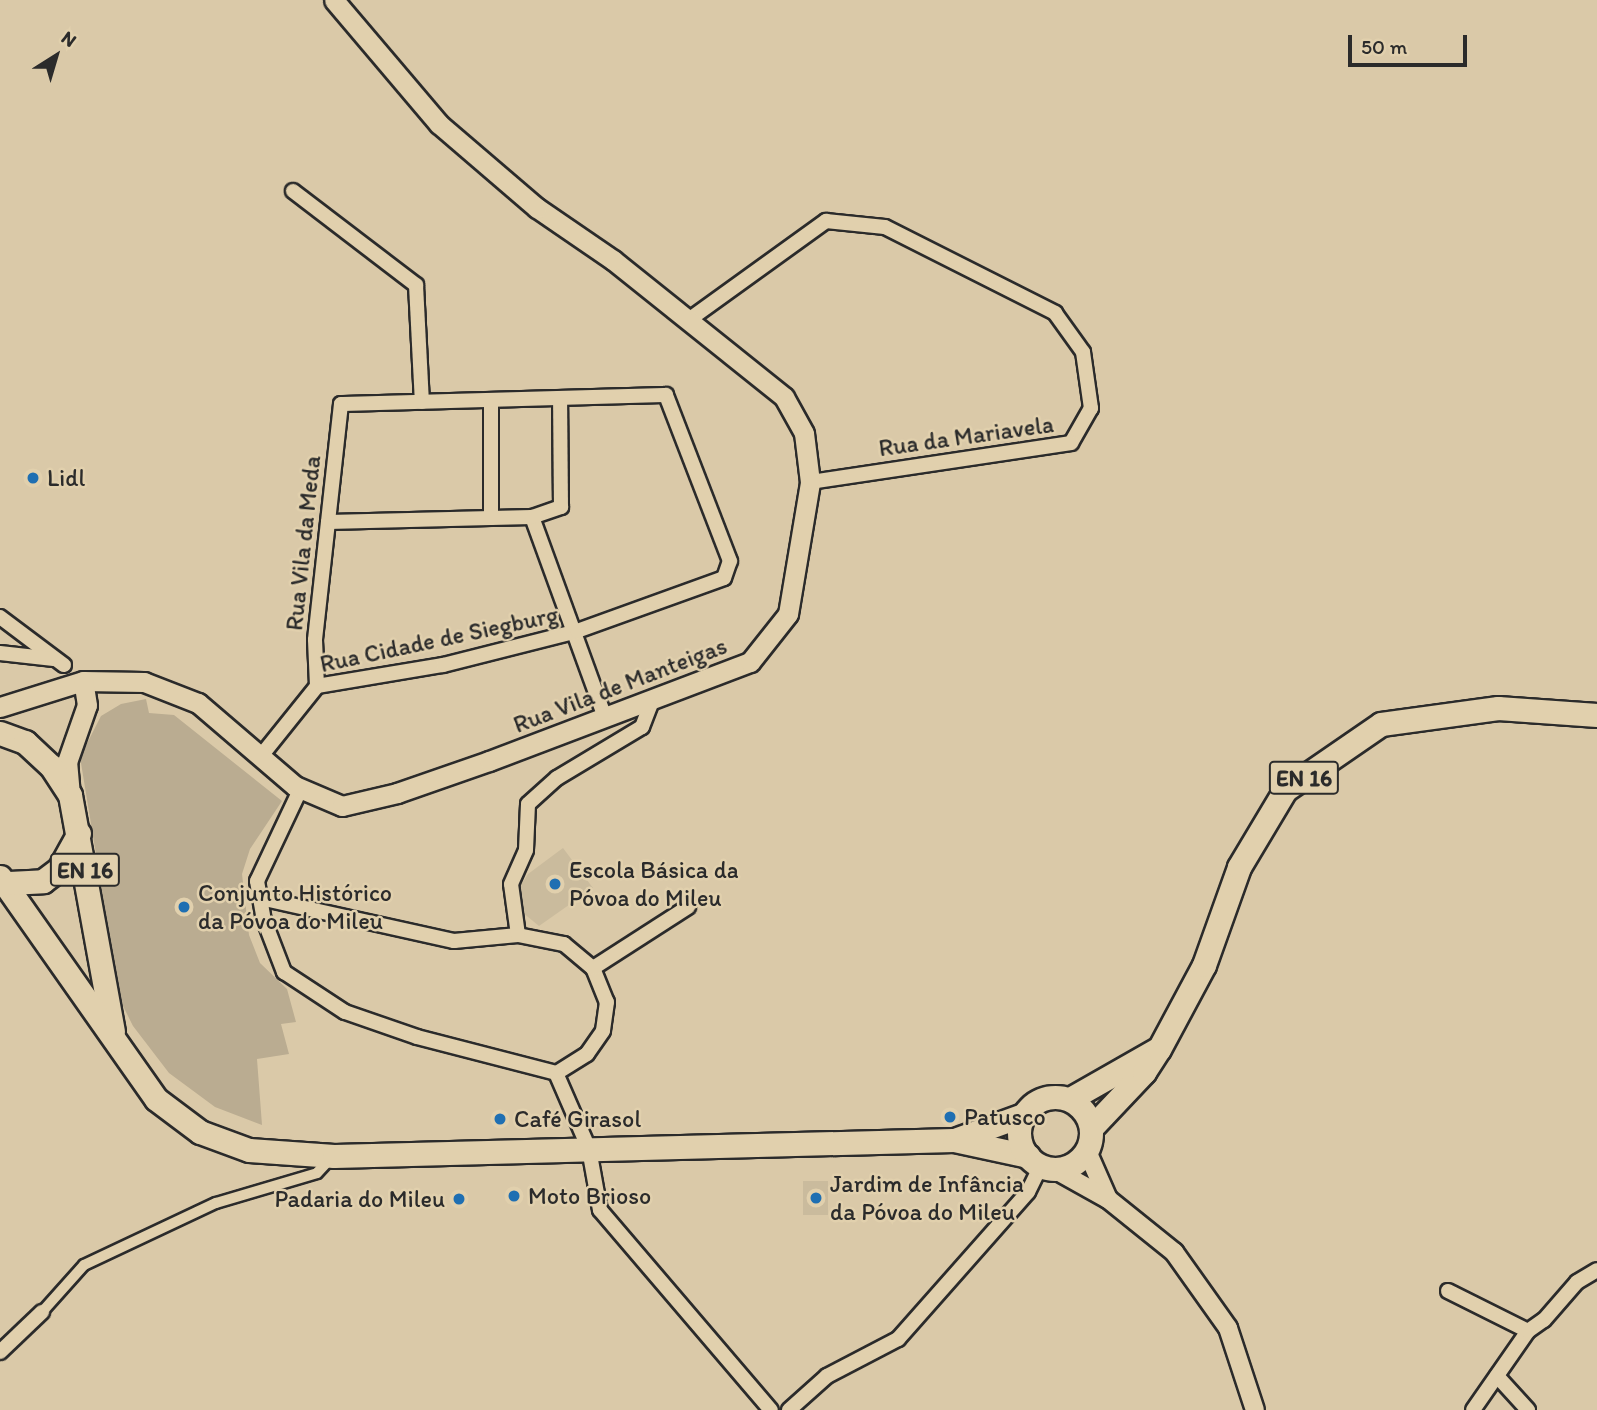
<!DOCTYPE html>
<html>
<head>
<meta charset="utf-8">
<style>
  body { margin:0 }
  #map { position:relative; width:1597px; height:1410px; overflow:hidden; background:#dac9a8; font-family:Itim,sans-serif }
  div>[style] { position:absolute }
  .built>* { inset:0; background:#cabb9d; transform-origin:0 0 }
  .green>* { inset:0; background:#baac91 }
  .roads { filter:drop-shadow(2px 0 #2b2b2b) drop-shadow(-2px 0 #2b2b2b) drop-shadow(0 2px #2b2b2b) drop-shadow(0 -2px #2b2b2b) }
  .pedestrian>* { height:10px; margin:-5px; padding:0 5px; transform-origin:5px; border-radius:5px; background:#e1d0ad }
  .minor>* { height:14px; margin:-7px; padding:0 7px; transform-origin:7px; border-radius:7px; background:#e1d0ad }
  .tertiary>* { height:18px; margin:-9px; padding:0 9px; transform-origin:9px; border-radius:9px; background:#e1d0ad }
  .secondary>* { height:19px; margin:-9.5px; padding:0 9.5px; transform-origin:9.5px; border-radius:9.5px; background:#e1d0ad }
  .primary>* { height:23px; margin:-11.5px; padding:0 11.5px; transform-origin:11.5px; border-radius:11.5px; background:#e1d0ad }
  .primary>.ring { margin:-11.5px; padding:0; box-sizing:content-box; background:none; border:23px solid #e1d0ad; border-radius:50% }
  .dots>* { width:19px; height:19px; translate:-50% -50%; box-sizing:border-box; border:4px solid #e1d0ad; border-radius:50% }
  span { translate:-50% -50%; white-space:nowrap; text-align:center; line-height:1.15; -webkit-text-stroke:5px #e1d0ad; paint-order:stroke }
  .shield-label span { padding:2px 5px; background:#e1d0ad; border:2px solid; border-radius:5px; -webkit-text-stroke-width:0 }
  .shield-label { font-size:23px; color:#2b2b2b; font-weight:700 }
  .street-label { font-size:24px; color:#2b2b2b }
  .poi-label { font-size:24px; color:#2b2b2b }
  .left { translate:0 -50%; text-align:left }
  .right { translate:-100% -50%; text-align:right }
  .north { position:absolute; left:21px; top:21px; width:70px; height:70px; -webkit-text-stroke:5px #e1d0ad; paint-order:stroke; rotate:37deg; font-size:19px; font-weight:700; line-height:28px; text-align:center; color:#2b2b2b }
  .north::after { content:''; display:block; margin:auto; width:24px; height:32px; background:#2b2b2b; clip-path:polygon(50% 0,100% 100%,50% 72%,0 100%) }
  .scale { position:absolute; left:1348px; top:35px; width:119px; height:32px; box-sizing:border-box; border:4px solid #2b2b2b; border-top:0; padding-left:9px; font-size:21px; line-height:24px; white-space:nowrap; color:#2b2b2b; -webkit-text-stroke:5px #e1d0ad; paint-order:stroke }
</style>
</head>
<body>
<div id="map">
  <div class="built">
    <i style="clip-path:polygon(563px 848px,593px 888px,539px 926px,522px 912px,519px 888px,528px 874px)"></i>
    <i style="left:803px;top:1181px;width:25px;height:34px"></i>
  </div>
  <div class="green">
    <i style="clip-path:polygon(146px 699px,149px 713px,174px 715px,282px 801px,250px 849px,242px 874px,249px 935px,260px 963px,287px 989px,296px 1022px,281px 1024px,289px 1054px,257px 1059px,262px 1125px,215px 1107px,169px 1073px,133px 1026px,120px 1000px,80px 757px,101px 716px,121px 704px)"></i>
  </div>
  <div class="roads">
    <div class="pedestrian">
      <i style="left:42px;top:1312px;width:63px;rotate:-48.2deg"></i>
      <i style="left:84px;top:1265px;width:146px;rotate:-25.2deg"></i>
      <i style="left:216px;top:1203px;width:105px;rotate:-16.5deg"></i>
      <i style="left:317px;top:1173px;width:21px;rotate:-47deg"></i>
    </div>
    <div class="minor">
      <i style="left:293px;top:191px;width:155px;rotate:37.4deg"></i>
      <i style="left:416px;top:285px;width:117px;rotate:87.1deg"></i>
      <i style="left:690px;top:319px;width:168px;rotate:-35.8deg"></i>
      <i style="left:826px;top:221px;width:59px;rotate:5.8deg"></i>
      <i style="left:885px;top:227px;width:191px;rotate:26.8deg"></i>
      <i style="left:1055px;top:313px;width:48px;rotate:54.3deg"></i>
      <i style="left:1083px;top:352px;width:57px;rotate:81.9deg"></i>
      <i style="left:1091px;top:408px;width:40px;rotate:119.7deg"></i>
      <i style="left:1071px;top:443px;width:264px;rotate:171.5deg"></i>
      <i style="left:491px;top:400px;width:118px;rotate:90deg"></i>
      <i style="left:532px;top:517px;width:214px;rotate:70deg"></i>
      <i style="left:328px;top:522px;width:204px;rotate:-1.4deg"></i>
      <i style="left:532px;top:517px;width:31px;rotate:-19deg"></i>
      <i style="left:561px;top:507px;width:109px;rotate:-90.5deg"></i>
      <i style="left:0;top:617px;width:80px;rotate:36.9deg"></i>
      <i style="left:0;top:653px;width:54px;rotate:6.3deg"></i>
      <i style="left:261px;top:756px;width:90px;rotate:-51.3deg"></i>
      <i style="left:317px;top:686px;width:128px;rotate:-9.5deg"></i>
      <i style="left:443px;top:665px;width:138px;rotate:-14.2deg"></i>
      <i style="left:577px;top:631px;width:156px;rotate:-19.8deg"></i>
      <i style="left:724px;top:578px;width:18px;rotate:-71deg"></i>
      <i style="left:730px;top:561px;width:178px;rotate:-111.1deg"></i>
      <i style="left:666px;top:395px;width:325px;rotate:178.4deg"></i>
      <i style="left:341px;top:404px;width:237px;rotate:96.3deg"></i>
      <i style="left:315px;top:640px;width:46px;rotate:87.5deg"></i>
      <i style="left:301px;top:788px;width:103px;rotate:115.3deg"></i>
      <i style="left:257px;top:881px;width:40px;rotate:80deg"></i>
      <i style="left:264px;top:920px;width:56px;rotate:69deg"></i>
      <i style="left:284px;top:972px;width:73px;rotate:33.3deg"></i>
      <i style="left:345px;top:1012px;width:76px;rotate:19.1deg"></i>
      <i style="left:417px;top:1037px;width:144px;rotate:14.5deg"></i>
      <i style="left:556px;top:1073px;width:83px;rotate:66.5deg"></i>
      <i style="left:589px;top:1149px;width:62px;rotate:79.8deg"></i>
      <i style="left:600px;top:1210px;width:263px;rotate:49.5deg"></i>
      <i style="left:260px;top:898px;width:199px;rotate:12.5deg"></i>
      <i style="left:454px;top:941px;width:64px;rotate:-5.4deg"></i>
      <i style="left:518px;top:935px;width:47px;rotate:11.1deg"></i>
      <i style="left:564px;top:944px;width:38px;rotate:40deg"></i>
      <i style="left:593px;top:968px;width:37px;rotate:68deg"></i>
      <i style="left:607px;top:1002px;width:29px;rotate:98deg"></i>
      <i style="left:603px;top:1031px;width:28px;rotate:125deg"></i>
      <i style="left:587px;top:1054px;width:36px;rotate:148deg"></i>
      <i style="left:518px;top:935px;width:51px;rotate:-97.8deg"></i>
      <i style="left:511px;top:884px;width:37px;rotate:-66deg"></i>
      <i style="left:526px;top:850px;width:46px;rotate:-87.5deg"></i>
      <i style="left:528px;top:804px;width:39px;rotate:-42deg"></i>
      <i style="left:557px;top:778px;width:99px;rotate:-31deg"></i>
      <i style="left:642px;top:727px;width:30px;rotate:-69deg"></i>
      <i style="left:593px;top:968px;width:113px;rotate:-32.7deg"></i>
      <i style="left:1448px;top:1291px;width:89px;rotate:26.6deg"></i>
      <i style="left:0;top:1352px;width:58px;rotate:-43.6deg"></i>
      <i style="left:1497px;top:1376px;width:46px;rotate:47.6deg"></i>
      <i style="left:789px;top:1410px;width:51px;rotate:-41.8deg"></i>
      <i style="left:827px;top:1376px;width:80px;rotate:-27.5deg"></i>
      <i style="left:898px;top:1339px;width:196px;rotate:-48.5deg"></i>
      <i style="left:1028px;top:1192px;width:32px;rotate:-64deg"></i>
      <i style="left:1473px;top:1410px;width:96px;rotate:-55.2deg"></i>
      <i style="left:1528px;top:1331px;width:19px;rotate:-35deg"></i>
      <i style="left:1544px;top:1320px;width:50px;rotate:-49deg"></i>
      <i style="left:1577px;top:1282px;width:23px;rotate:-31deg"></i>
    </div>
    <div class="tertiary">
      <i style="left:1087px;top:1151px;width:52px;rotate:66.4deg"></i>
      <i style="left:1052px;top:1168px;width:64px;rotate:29deg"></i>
      <i style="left:1108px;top:1199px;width:85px;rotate:38.8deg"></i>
      <i style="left:1174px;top:1252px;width:93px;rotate:54.6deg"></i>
      <i style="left:1228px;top:1328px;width:86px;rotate:71.8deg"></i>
    </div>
    <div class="secondary">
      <i style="left:0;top:707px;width:87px;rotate:-17.4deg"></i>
      <i style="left:83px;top:681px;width:61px;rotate:0.9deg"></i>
      <i style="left:144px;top:682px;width:58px;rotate:21.3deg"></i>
      <i style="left:198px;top:703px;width:128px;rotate:40.6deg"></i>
      <i style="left:295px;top:786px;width:51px;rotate:23.1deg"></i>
      <i style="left:342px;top:806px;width:57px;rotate:-13.3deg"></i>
      <i style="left:397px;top:793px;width:97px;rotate:-19.2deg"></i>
      <i style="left:489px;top:761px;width:279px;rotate:-20.8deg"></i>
      <i style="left:750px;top:662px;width:61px;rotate:-51.6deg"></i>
      <i style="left:788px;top:614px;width:134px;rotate:-80.5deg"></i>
      <i style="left:810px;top:482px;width:49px;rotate:-97deg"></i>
      <i style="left:804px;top:433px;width:41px;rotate:-119.1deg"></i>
      <i style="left:784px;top:397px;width:219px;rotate:-141.3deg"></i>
      <i style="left:613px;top:260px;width:92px;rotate:-145.6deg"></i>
      <i style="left:537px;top:208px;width:129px;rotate:-139.4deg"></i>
      <i style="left:439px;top:124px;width:162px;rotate:-130.3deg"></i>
      <i style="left:70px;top:795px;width:33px;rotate:-95deg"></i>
      <i style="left:67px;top:762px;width:60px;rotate:-70.7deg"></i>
      <i style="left:87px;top:705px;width:24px;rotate:-99deg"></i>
    </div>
    <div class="primary">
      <i style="left:0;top:733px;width:27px;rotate:20deg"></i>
      <i style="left:25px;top:742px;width:35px;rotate:43deg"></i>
      <i style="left:51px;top:766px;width:35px;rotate:57deg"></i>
      <i style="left:70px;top:795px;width:240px;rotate:79.7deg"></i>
      <i style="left:0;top:877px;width:271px;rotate:54.9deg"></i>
      <i style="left:156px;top:1099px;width:55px;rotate:36.9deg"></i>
      <i style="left:200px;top:1132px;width:52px;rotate:20.2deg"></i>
      <i style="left:249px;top:1150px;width:85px;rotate:4deg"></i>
      <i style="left:334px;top:1156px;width:620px;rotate:-1.48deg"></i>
      <i style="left:954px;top:1140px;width:76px;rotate:12.2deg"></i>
      <i style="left:9px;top:883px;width:34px;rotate:-3deg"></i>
      <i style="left:43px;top:881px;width:20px;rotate:-37deg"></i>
      <i style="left:59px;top:869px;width:41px;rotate:-60.9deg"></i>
      <i class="ring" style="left:1019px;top:1097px;width:49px;height:49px"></i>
      <i style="left:1070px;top:1099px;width:99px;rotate:-29.7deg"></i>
      <i style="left:1092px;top:1127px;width:76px;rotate:-46.6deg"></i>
      <i style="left:1144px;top:1072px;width:27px;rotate:-57deg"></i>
      <i style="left:1159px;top:1049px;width:95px;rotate:-61.8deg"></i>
      <i style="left:1204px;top:965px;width:104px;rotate:-70.3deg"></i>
      <i style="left:1239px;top:867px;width:90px;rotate:-59.1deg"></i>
      <i style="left:1285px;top:790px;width:116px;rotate:-34.5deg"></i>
      <i style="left:1381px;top:724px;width:118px;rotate:-7.8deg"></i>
      <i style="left:1498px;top:708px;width:99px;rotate:4deg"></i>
      <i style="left:957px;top:1139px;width:70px;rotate:-20deg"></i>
    </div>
  </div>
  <div class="dots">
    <i style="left:33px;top:478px;background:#1f6fb2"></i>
    <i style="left:555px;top:884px;background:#1f6fb2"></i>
    <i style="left:184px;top:907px;background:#1f6fb2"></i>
    <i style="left:950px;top:1117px;background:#1f6fb2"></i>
    <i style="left:500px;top:1119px;background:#1f6fb2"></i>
    <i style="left:514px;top:1196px;background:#1f6fb2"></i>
    <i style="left:816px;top:1198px;background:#1f6fb2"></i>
    <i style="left:459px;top:1199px;background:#1f6fb2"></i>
  </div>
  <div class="shield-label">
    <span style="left:1304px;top:778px">EN 16</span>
    <span style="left:85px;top:870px">EN 16</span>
  </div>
  <div class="street-label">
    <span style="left:966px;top:436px;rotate:-8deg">Rua da Mariavela</span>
    <span style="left:303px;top:543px;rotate:-84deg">Rua Vila da Meda</span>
    <span style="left:439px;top:639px;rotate:-12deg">Rua Cidade de Siegburg</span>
    <span style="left:620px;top:685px;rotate:-21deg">Rua Vila de Manteigas</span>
  </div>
  <div class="poi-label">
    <span class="left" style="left:47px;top:478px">Lidl</span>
    <span class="left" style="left:569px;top:884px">Escola Básica da<br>Póvoa do Mileu</span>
    <span class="left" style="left:198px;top:907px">Conjunto Histórico<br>da Póvoa do Mileu</span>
    <span class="left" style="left:964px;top:1117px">Patusco</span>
    <span class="left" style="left:514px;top:1119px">Café Girasol</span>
    <span class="left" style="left:830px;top:1198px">Jardim de Infância<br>da Póvoa do Mileu</span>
    <span class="left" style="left:528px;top:1196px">Moto Brioso</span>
    <span class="right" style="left:445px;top:1199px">Padaria do Mileu</span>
  </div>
  <div class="north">N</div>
  <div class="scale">50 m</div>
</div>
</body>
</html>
